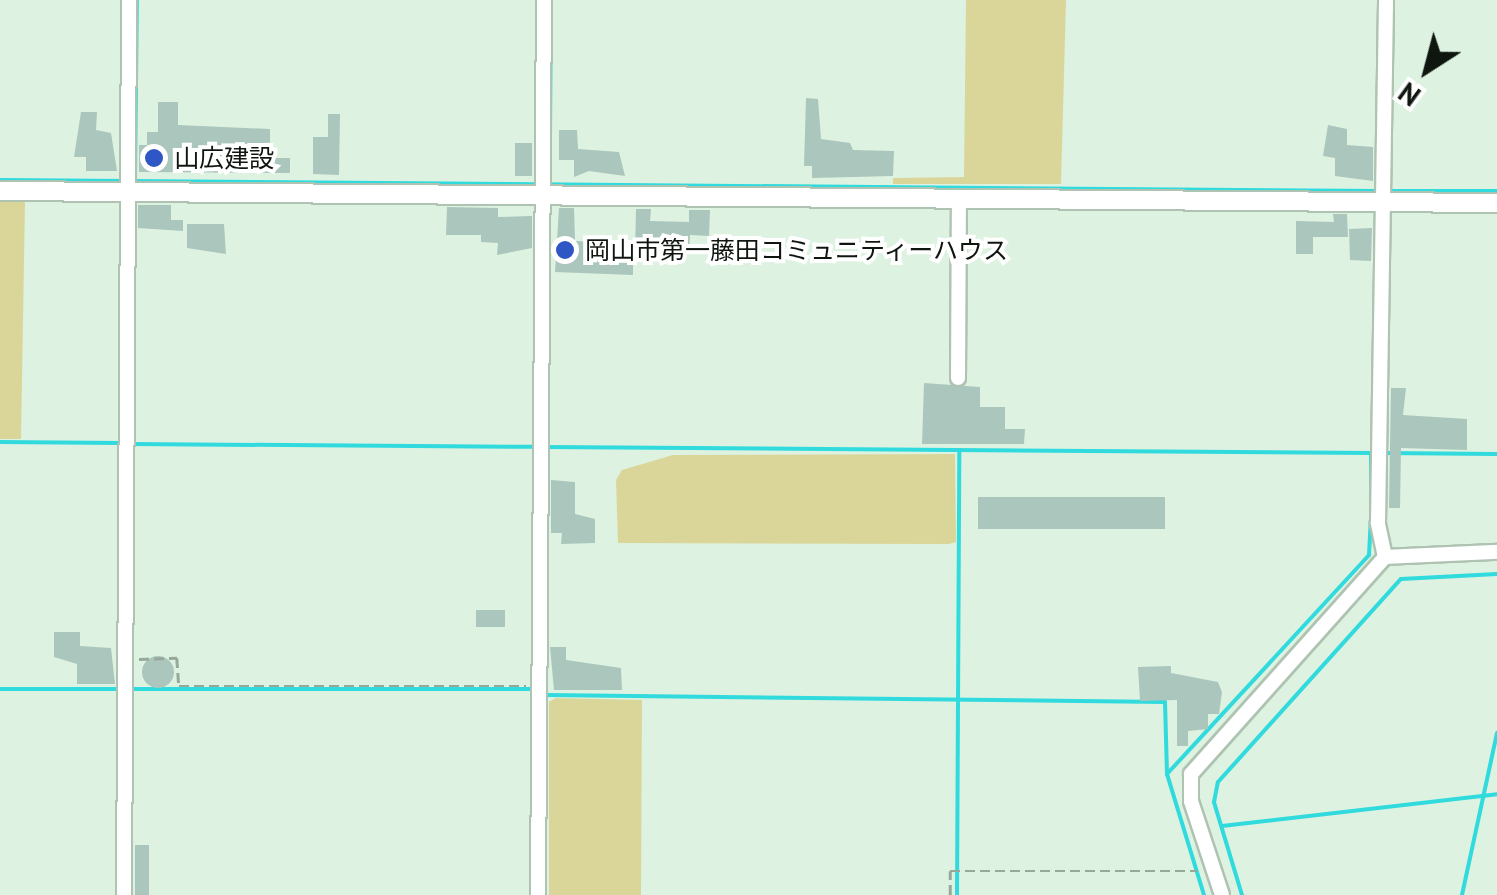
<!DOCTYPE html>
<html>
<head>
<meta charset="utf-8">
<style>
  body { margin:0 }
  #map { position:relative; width:1497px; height:895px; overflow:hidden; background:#ddf2e1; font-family:"PT Sans","Noto Sans JP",sans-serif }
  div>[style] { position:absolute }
  .green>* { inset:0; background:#dad699 }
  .stream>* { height:4px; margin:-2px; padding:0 2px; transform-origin:2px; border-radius:2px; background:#30dadd }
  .building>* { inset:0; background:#abc6bd; transform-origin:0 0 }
  .round { border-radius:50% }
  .path>* { height:2.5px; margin-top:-1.25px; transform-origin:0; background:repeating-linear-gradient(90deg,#97a89a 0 10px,transparent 0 15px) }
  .roads { filter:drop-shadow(2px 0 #afc3b2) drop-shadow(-2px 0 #afc3b2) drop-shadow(0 2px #afc3b2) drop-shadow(0 -2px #afc3b2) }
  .minor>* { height:14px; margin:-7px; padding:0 7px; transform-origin:7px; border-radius:7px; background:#fff }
  .tertiary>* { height:18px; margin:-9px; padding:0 9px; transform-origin:9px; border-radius:9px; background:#fff }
  .dots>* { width:28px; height:28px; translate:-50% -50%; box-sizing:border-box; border:5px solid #fff; border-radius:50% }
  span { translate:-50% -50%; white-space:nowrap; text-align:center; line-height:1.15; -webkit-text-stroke:8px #fff; paint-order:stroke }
  .poi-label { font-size:25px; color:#0f1610 }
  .left { translate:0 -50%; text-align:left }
  .north { position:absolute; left:1377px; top:20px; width:100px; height:100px; -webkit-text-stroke:8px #fff; paint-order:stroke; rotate:216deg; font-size:28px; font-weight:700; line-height:40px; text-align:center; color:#0f1610 }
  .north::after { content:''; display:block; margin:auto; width:35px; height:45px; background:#0f1610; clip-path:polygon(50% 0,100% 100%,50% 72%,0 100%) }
</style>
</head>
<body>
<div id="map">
  <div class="green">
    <i style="clip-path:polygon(966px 0,1066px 0,1061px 184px,893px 184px,893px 178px,964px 177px)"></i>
    <i style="clip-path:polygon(0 199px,25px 201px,21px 439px,0 439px)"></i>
    <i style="clip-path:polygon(955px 454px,956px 542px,949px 544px,618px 543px,616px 480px,622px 470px,673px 455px)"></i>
    <i style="clip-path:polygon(556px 698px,642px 700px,641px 895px,549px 895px,549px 702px)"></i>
  </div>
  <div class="stream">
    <i style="left:550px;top:137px;width:137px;rotate:-89.6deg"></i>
    <i style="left:0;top:180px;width:1380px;rotate:0.46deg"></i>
    <i style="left:135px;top:180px;width:180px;rotate:-89.4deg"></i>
    <i style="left:1390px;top:191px;width:107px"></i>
    <i style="left:0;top:442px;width:120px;rotate:0.5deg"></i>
    <i style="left:130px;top:444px;width:405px;rotate:0.4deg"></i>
    <i style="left:545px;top:447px;width:828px;rotate:0.42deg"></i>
    <i style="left:1383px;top:453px;width:114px;rotate:0.5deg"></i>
    <i style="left:1371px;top:511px;width:56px;rotate:-90deg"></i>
    <i style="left:0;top:689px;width:120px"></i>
    <i style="left:130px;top:689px;width:405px"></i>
    <i style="left:545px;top:695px;width:620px;rotate:0.65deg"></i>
    <i style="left:1165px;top:702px;width:72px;rotate:88.4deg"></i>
    <i style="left:1222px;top:826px;width:277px;rotate:-6.6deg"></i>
    <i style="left:957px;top:895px;width:445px;rotate:-89.7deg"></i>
    <i style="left:1204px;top:895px;width:127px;rotate:-107deg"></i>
    <i style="left:1167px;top:774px;width:298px;rotate:-47.3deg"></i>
    <i style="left:1369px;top:555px;width:35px;rotate:-87deg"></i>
    <i style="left:1242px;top:895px;width:97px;rotate:-106.8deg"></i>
    <i style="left:1214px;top:802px;width:20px;rotate:-79deg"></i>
    <i style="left:1218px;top:782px;width:273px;rotate:-48deg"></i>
    <i style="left:1401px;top:579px;width:96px;rotate:-3deg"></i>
    <i style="left:1462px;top:895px;width:166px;rotate:-77.8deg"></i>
  </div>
  <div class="building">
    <i style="clip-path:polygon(806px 98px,818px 99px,821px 139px,850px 143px,853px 150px,894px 151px,893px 176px,812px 178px,812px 166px,804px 166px)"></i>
    <i style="clip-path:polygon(158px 102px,178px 102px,178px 125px,270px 129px,270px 158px,290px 158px,290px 173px,139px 172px,139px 145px,147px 145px,147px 132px,158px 132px)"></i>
    <i style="clip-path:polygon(81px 112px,97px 112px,96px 130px,111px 133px,117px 171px,86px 171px,86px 157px,74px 157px)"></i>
    <i style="clip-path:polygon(328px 114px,340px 114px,339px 175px,313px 174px,313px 137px,328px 137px)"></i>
    <i style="clip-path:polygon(1328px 125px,1347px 129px,1347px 145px,1373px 147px,1373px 181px,1335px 176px,1335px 158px,1323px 156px)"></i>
    <i style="clip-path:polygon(559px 130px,577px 130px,578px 149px,619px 152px,625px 176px,589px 171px,574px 177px,574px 160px,559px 160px)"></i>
    <i style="left:515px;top:143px;width:17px;height:33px"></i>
    <i style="clip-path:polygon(138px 205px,171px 205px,171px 220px,183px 220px,183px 231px,138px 228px)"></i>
    <i style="clip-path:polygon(447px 207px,498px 208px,498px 217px,532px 216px,532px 248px,497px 255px,498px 243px,481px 242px,481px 235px,446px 235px)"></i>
    <i style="clip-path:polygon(559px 208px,574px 208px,575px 241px,599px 242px,599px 254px,633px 255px,633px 275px,555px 272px)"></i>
    <i style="clip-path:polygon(636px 209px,651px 209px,650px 221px,689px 222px,689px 210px,710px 210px,709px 236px,690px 235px,689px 254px,635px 254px)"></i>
    <i style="clip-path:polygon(1333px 214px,1347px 214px,1348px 237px,1313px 237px,1313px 254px,1296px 254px,1296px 221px,1334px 222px)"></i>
    <i style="clip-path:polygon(187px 224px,224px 224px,226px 254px,187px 248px)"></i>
    <i style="clip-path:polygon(1372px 228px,1371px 261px,1350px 260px,1349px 229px)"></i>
    <i style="clip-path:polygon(924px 383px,980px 387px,980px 407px,1005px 407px,1005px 429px,1025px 429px,1024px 444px,922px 444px)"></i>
    <i style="clip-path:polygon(1391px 388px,1406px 388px,1403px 415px,1467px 419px,1467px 450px,1401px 448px,1400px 508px,1389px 508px)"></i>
    <i style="clip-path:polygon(551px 480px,575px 482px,575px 514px,595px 519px,595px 543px,561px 544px,562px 533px,551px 533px)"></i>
    <i style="left:978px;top:497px;width:187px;height:32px"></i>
    <i style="left:476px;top:610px;width:29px;height:17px"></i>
    <i style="clip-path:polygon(54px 632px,80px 632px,80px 646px,111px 648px,115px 684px,77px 684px,77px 664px,54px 657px)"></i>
    <i style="clip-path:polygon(550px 647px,566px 647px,566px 660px,621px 668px,622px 690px,554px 690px)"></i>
    <i class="round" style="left:142px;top:656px;width:32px;height:32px"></i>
    <i style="clip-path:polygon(1171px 666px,1171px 673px,1218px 682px,1222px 692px,1219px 714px,1208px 714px,1208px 729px,1188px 731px,1188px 746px,1177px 746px,1177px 700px,1140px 701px,1138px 667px)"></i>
    <i style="left:135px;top:845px;width:14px;height:50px"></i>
  </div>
  <div class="path">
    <i style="left:139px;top:659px;width:38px;rotate:-2deg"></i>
    <i style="left:177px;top:658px;width:28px;rotate:86deg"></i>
    <i style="left:179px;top:686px;width:347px"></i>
    <i style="left:950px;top:895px;width:24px;rotate:-90deg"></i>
    <i style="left:950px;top:871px;width:247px"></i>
  </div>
  <div class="roads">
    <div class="minor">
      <i style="left:958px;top:378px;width:179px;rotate:-89.7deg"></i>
      <i style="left:1385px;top:557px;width:35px;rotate:-102deg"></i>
      <i style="left:1378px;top:523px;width:523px;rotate:-89.12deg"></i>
      <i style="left:124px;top:895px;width:895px;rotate:-89.68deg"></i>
      <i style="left:538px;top:895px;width:895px;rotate:-89.62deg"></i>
      <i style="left:1222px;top:895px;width:99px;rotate:-108.3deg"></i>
      <i style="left:1191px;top:801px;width:27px;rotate:-90deg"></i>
      <i style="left:1191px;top:774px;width:291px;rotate:-48.2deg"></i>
      <i style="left:1385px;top:557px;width:112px;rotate:-2.6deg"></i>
    </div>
    <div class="tertiary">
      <i style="left:0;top:191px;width:1497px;rotate:0.46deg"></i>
    </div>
  </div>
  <div class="dots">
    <i style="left:154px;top:158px;background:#2e56c5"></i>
    <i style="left:565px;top:250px;background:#2e56c5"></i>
  </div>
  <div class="poi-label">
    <span class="left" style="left:174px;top:158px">山広建設</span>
    <span class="left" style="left:585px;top:250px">岡山市第一藤田コミュニティーハウス</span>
  </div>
  <div class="north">N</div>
</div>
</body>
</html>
